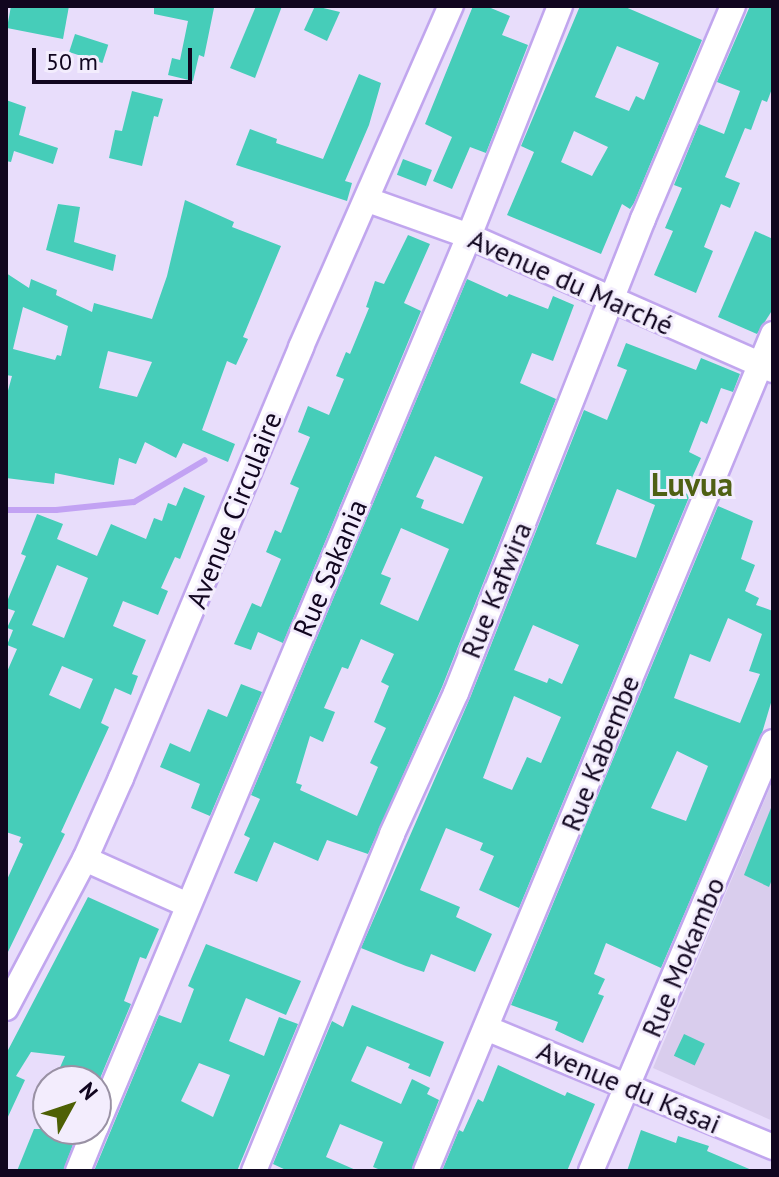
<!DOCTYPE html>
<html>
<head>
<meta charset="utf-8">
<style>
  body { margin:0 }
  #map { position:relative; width:779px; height:1177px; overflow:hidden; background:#e8ddfb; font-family:"PT Sans",sans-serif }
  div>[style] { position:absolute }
  .built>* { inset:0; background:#d9cded }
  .stream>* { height:6px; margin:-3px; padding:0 3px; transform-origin:3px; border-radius:3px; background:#c2a2f3 }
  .building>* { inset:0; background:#46cdb9; transform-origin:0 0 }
  .roads { filter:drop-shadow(2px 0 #c1a6ee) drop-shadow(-2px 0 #c1a6ee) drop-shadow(0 2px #c1a6ee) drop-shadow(0 -2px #c1a6ee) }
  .minor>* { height:24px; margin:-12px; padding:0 12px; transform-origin:12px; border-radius:12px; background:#fff }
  span { translate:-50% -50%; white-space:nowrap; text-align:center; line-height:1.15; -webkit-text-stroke:6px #f3edfd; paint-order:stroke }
  .street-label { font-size:28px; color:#11061f }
  .quarter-label { font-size:32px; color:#4f6014; font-weight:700 }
  .frame { position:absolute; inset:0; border:8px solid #11061f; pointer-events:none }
  .north { position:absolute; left:32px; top:1065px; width:80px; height:80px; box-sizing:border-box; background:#f3edfd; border:2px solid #9991a4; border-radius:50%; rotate:50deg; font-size:22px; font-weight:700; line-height:32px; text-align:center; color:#11061f }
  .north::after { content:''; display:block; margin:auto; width:28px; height:36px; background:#4e6005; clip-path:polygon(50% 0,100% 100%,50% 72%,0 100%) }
  .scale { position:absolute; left:32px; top:48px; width:160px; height:36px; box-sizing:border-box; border:4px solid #11061f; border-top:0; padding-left:10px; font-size:24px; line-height:28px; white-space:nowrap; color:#11061f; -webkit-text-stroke:6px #f3edfd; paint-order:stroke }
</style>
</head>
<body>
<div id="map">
  <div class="built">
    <i style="clip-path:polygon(773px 780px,773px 1121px,653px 1068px)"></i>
  </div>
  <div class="stream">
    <i style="left:6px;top:510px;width:50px"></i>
    <i style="left:56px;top:510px;width:78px;rotate:-5.9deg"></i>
    <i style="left:134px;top:502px;width:82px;rotate:-30.6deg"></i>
  </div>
  <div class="building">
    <i style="clip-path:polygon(11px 6px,69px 6px,63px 39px,7px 28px)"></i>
    <i style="clip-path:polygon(154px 6px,214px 8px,204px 57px,199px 55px,193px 81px,168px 75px,172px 58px,180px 60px,188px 21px,154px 14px)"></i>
    <i style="clip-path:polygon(256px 6px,282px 6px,255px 78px,230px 68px)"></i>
    <i style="clip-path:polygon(315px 6px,340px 12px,327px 41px,304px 30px)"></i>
    <i style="clip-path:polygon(473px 6px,486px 6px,510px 16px,502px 35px,528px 45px,486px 153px,470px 147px,452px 189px,433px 181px,452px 137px,425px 124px)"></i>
    <i style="clip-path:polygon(evenodd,580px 6px,623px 6px,702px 40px,634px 203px,630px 209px,622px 204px,601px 254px,507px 215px,534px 152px,521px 146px,580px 6px,617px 46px,659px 63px,644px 100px,636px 96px,629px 111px,595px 97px,617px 46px,580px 6px,574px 131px,608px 147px,592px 176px,561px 162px,574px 131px)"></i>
    <i style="clip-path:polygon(750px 6px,773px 6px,773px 86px,767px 102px,762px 100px,751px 130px,745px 128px,725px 177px,740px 183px,730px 208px,721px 204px,704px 247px,713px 251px,696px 293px,654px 275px,673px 231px,665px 228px,682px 188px,674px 185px,699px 124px,724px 134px,740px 91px,717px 82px)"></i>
    <i style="left:75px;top:34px;width:35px;height:19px;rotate:18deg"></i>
    <i style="clip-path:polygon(359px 74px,381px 83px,369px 125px,345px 181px,352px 183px,347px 201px,236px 165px,250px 129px,277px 139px,276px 143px,323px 159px)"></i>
    <i style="clip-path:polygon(132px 91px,163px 99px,158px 117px,154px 116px,142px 166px,109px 158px,115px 130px,122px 131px)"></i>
    <i style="clip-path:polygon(6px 100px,26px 107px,19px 135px,58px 148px,53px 164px,14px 151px,11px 162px,6px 161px)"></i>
    <i style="left:403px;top:159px;width:31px;height:17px;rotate:21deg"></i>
    <i style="clip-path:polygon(evenodd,185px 200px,234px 222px,232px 227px,281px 246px,243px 337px,248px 339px,236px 365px,227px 361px,202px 430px,235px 444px,228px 462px,183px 443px,176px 458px,145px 442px,136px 464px,119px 458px,114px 485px,55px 473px,54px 484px,6px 478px,6px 398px,12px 376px,6px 375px,6px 273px,29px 288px,31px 279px,57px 290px,56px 295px,92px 312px,94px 303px,152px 319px,167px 276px,185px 200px,23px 307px,68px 326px,61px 356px,57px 355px,55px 360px,13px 349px,23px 307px,185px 200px,108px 351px,152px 362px,137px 397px,99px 388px,108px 351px)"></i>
    <i style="clip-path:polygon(58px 204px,80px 207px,74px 242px,116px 255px,113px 271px,46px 250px)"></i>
    <i style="clip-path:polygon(755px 231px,773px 239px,773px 309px,757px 334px,718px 317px)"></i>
    <i style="clip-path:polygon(408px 235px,430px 244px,404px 303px,421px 311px,283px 643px,258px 632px,251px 650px,234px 644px,252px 603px,261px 607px,281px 559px,266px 552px,275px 530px,281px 533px,299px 488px,290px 484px,310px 437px,298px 432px,308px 406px,329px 415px,344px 379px,336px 376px,346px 352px,350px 354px,369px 308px,366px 307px,375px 281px,384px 284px)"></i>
    <i style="clip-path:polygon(evenodd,467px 279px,507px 297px,509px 294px,548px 309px,553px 296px,574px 305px,553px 361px,532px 353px,520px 383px,556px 399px,442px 687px,368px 854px,327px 840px,318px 861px,274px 842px,257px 882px,234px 873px,250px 838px,244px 835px,260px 799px,251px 795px,467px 279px,435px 456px,483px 477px,463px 524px,421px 508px,424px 500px,416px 497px,435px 456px,467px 279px,401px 528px,449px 549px,418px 621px,380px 604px,391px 578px,381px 574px,401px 528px,467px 279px,361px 639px,394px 654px,381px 682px,389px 686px,374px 722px,386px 728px,370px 763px,378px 767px,357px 816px,300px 790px,302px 785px,296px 783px,310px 736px,323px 742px,335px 712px,324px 708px,342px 667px,348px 669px,361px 639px)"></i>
    <i style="clip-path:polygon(evenodd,626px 343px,696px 370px,701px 358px,740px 374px,733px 392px,721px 388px,707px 424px,701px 421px,689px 452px,701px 458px,685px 493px,690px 495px,519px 908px,479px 890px,494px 856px,480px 850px,483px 843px,446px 828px,420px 890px,460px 907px,456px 917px,492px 934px,475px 972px,431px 954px,424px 972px,406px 966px,361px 948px,470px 698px,584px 410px,607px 420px,627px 370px,617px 366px,626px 343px,617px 489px,655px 505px,636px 558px,596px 544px,617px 489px,626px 343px,533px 625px,579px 645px,562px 684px,549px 678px,547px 683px,514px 670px,533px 625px,626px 343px,514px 696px,561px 717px,541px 763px,527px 757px,512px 790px,483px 778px,514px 696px)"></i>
    <i style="clip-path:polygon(evenodd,184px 487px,205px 496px,180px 559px,175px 557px,161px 588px,168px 591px,158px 615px,123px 601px,113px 626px,146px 640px,132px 674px,138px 676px,131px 695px,115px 688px,101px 723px,109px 727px,61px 832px,65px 834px,6px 956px,6px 882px,23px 844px,19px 842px,21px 837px,6px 832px,6px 674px,17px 649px,7px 645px,13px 630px,7px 628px,15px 611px,6px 608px,6px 604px,26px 556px,21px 554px,37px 514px,63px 524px,57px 539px,97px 556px,111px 524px,146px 539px,154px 518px,162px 521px,168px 503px,176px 506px,184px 487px,57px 565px,88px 578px,64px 638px,32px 625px,57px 565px,184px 487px,62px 666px,93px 679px,80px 709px,49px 695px,62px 666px)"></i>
    <i style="clip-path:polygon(evenodd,718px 506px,753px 521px,741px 559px,755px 565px,745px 591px,759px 598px,756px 605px,773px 611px,773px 696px,762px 733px,661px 968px,606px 943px,594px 974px,605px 979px,598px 994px,604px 996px,583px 1043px,555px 1030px,558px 1022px,511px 1005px,718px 506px,728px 618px,762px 634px,749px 671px,760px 674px,740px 723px,674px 698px,690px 654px,710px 662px,728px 618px,718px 506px,677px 751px,708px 766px,686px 821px,651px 808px,677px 751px)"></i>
    <i style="clip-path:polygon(241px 684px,262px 692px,210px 816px,191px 808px,200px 784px,160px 767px,170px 743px,190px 752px,208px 709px,227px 717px)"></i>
    <i style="clip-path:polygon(773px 803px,773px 877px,769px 887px,744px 875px)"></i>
    <i style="clip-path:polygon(88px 897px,159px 929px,146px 959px,140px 957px,124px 1001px,131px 1004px,96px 1088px,96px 1081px,54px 1081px,65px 1056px,31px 1052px,16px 1076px,25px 1080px,6px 1121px,6px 1054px)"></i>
    <i style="clip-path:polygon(evenodd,206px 944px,301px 981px,286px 1015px,246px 998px,229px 1041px,264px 1056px,279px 1017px,298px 1024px,237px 1171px,94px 1171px,159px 1015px,181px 1023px,194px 989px,188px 986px,206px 944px,199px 1063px,230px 1075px,213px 1117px,181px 1101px,199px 1063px)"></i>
    <i style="clip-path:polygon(352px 1005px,444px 1042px,430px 1077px,408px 1068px,410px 1064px,367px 1046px,351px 1081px,401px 1104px,412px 1079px,430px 1088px,427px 1094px,439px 1100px,411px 1171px,383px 1171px,373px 1167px,383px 1142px,340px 1124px,326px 1157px,358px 1171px,288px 1171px,273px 1164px,332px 1021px,343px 1027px)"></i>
    <i style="left:684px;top:1034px;width:23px;height:24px;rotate:25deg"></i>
    <i style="clip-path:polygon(498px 1065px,565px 1096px,567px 1092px,595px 1104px,567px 1171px,442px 1171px,459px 1130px,463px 1132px,478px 1099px,483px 1102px)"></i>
    <i style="clip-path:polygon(34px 1129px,79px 1129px,63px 1171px,17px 1171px)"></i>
    <i style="clip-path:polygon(641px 1130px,676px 1143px,678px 1136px,709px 1146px,707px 1151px,754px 1171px,627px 1171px)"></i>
  </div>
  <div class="roads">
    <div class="minor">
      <i style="left:368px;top:200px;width:107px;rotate:19.6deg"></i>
      <i style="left:469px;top:236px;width:332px;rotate:23.8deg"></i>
      <i style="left:85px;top:859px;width:113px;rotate:24.1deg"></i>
      <i style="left:6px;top:1008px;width:169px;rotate:-62.1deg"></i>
      <i style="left:85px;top:859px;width:89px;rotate:-66deg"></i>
      <i style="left:121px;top:778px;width:467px;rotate:-67.3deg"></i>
      <i style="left:301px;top:347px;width:373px;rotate:-66.3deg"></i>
      <i style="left:486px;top:1028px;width:311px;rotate:22.5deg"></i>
      <i style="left:96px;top:1127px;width:966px;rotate:-67.28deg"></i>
      <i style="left:469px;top:236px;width:247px;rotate:-68.4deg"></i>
      <i style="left:78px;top:1171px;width:45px;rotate:-68deg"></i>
      <i style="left:254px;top:1171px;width:364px;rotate:-67.7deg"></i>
      <i style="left:392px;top:834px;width:155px;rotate:-65.6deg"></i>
      <i style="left:456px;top:693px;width:510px;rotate:-68.47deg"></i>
      <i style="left:643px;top:219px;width:231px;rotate:-67.1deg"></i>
      <i style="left:426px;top:1171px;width:906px;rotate:-67.48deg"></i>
      <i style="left:591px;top:1171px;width:466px;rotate:-67deg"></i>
    </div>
  </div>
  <div class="street-label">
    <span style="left:571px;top:282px;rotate:24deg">Avenue du Marché</span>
    <span style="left:234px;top:510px;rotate:-68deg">Avenue Circulaire</span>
    <span style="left:330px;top:568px;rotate:-67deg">Rue Sakania</span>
    <span style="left:496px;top:590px;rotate:-68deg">Rue Kafwira</span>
    <span style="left:600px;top:753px;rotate:-68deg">Rue Kabembe</span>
    <span style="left:683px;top:957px;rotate:-67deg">Rue Mokambo</span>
    <span style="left:629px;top:1087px;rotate:23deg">Avenue du Kasai</span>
  </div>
  <div class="quarter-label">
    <span style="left:692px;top:484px">Luvua</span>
  </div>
  <div class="frame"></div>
  <div class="north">N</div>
  <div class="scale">50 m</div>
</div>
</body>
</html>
